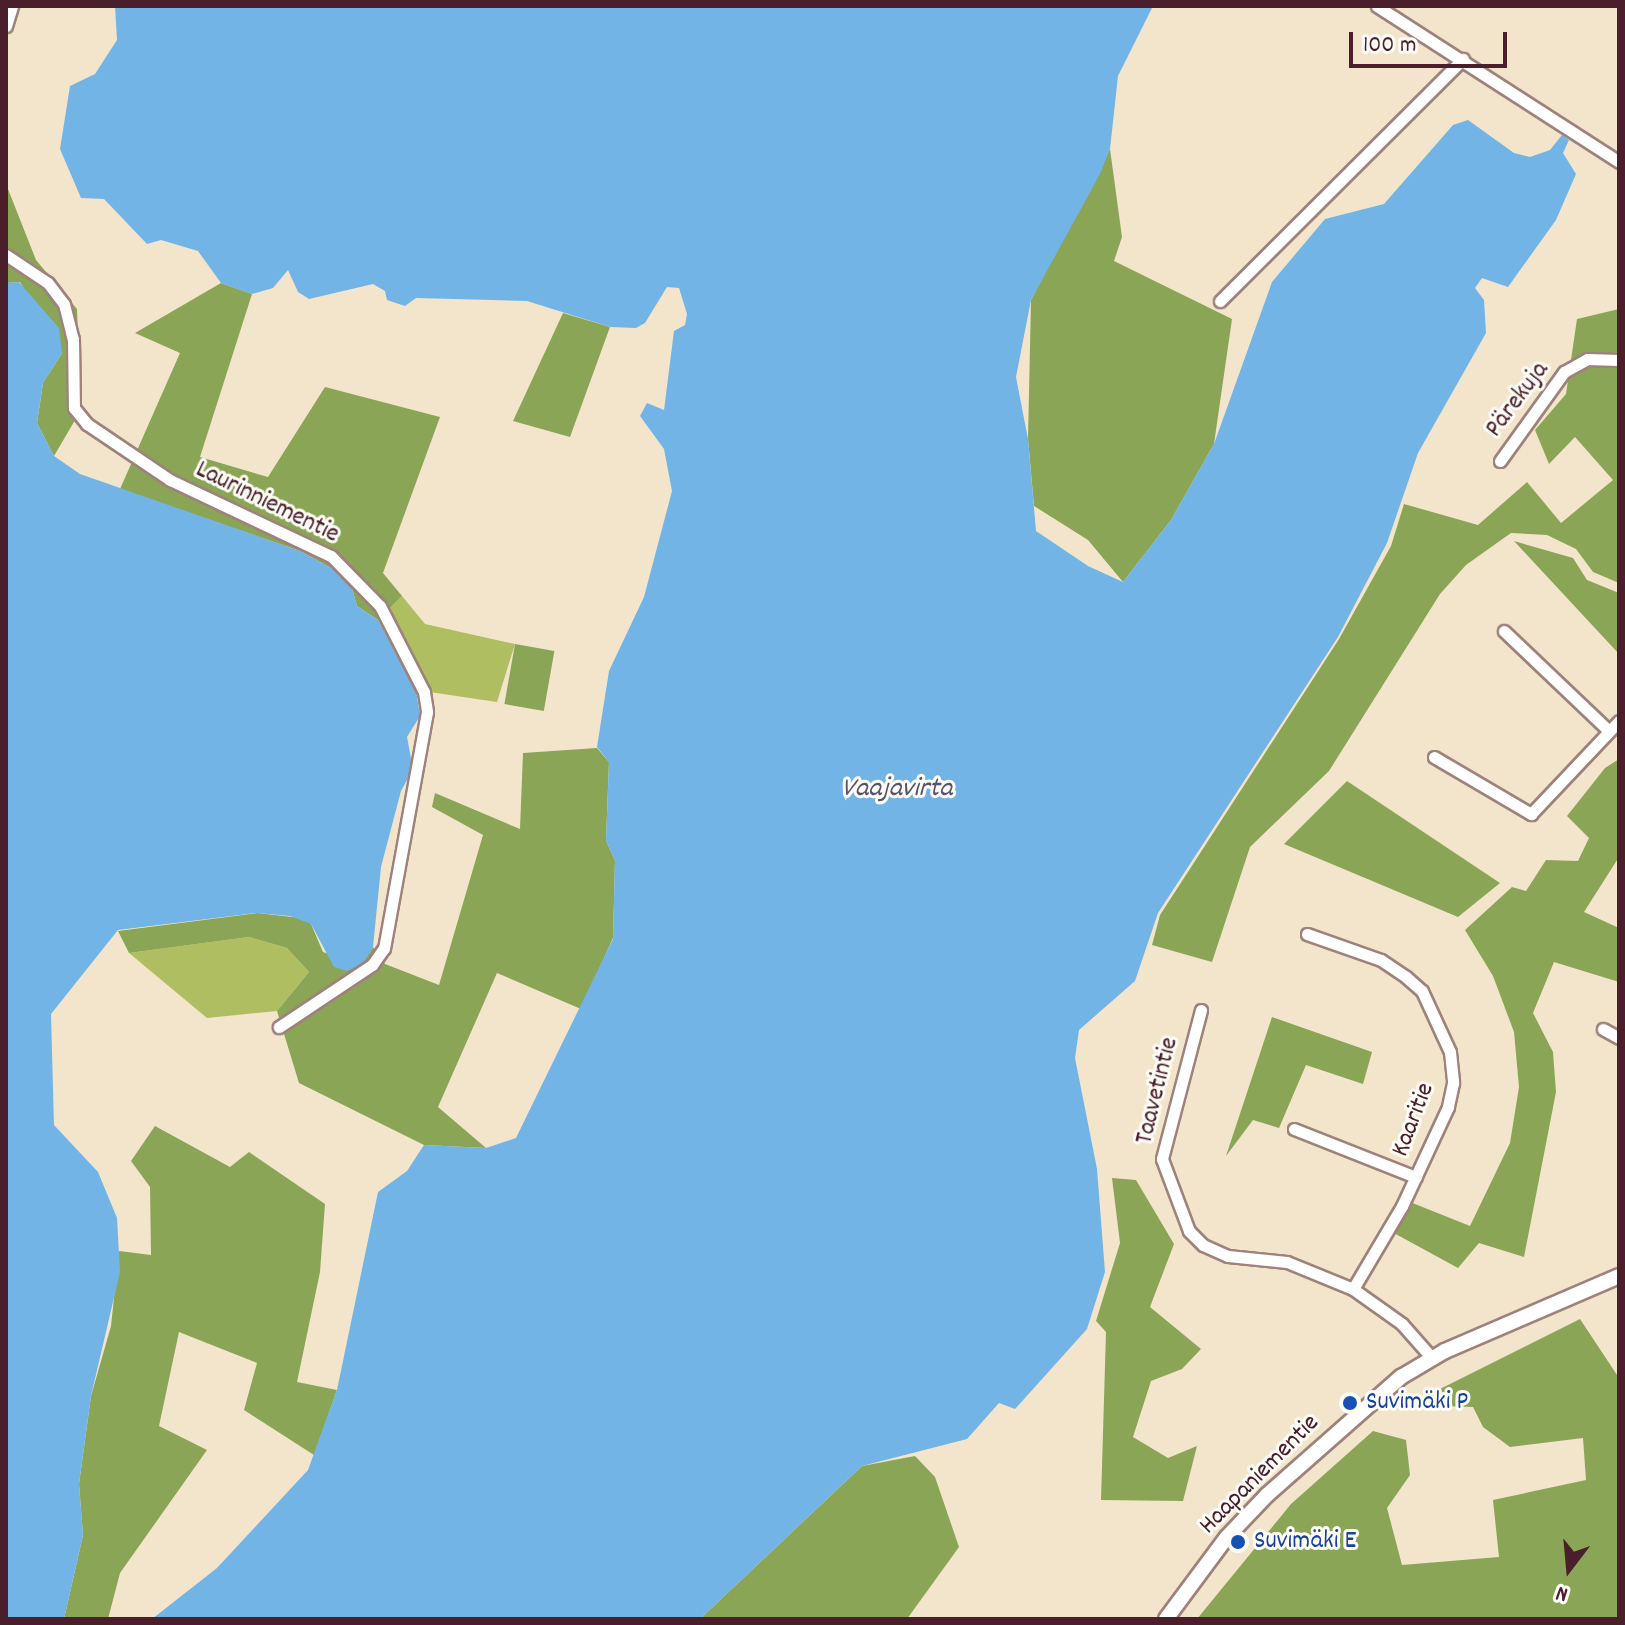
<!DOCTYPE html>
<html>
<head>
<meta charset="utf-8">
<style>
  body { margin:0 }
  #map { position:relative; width:1625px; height:1625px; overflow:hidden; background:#f3e5cb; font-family:Dekko,sans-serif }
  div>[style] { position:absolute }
  .green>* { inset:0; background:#afbe60 }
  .forest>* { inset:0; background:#8ba556; transform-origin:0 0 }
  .water>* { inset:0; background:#73b4e7 }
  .roads { filter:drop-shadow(2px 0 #9e827b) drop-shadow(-2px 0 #9e827b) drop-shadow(0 2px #9e827b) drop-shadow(0 -2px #9e827b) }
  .minor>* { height:11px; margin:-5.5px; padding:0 5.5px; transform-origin:5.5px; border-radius:5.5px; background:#fff }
  .tertiary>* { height:14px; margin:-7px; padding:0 7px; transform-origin:7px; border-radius:7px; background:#fff }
  .dots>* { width:22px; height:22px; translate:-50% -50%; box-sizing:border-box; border:4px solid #fdfcf7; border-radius:50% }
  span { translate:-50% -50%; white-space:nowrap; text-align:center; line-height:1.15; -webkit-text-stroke:6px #fdfcf7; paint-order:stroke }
  .street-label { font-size:26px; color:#4a1f2b }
  .transit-label { font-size:26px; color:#164399 }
  .left { translate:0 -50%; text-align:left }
  .water-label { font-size:28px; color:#58536d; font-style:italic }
  .frame { position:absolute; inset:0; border:8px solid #4a1f2b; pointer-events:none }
  .north { position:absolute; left:1529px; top:1529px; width:80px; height:80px; -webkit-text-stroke:6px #fdfcf7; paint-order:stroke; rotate:196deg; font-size:22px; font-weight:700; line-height:32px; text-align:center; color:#4a1f2b }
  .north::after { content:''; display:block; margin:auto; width:28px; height:36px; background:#4a1f2b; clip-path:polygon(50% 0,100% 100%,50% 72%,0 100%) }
  .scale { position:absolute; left:1349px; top:32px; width:158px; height:36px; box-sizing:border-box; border:4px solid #4a1f2b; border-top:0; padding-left:10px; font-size:24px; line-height:28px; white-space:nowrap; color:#4a1f2b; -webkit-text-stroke:6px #fdfcf7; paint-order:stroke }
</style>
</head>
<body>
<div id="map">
  <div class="green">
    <i style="clip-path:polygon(402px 596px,425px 624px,515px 644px,497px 702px,416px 690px,378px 620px)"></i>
    <i style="clip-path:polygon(249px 937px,287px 948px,309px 972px,277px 1011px,207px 1018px,129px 953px)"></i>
  </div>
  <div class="forest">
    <i style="clip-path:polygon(1110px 149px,1122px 237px,1114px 261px,1232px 319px,1214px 444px,1171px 520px,1123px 582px,1088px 540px,1034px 506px,1028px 439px,1031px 300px)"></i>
    <i style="clip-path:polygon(6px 184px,36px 260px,77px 309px,81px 410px,54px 456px,37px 423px,43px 383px,62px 353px,20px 282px,6px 283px)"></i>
    <i style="clip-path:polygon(221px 283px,252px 294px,200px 457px,268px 477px,325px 387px,440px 417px,383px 573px,402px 596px,378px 620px,357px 606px,349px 578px,300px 551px,120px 489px,180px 353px,135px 333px)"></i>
    <i style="clip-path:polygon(1619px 309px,1619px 583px,1593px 572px,1576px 549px,1547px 535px,1511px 533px,1466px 565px,1440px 594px,1329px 771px,1250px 847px,1212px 962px,1152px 945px,1160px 915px,1339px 639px,1391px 546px,1404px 504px,1478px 525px,1527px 482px,1561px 523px,1613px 480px,1575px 437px,1549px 464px,1535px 430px,1566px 394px,1577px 319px)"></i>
    <i style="clip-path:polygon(563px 313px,610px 327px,570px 437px,513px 421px)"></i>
    <i style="clip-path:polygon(1514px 541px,1573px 558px,1587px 580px,1619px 593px,1619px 654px)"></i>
    <i style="left:515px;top:644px;width:40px;height:61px;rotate:10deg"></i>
    <i style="clip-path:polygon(597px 748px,609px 762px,606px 840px,615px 861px,613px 938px,581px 1009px,497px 973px,438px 1107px,486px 1148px,424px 1145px,299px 1083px,277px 1011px,309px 972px,287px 948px,249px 937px,129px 953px,118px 931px,257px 913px,302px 918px,311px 924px,323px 952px,361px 965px,373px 947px,385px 964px,439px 985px,483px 835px,432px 807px,435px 793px,520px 829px,523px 753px)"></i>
    <i style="clip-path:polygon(1619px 759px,1619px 857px,1584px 912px,1619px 928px,1619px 982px,1554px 962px,1533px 1013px,1553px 1052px,1556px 1092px,1524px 1257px,1479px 1243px,1458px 1268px,1392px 1232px,1410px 1202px,1470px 1226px,1510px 1143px,1519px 1087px,1514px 1032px,1493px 976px,1465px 930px,1512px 887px,1526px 891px,1546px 860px,1578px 861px,1589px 838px,1567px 816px,1605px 768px)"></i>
    <i style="clip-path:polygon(1347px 781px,1500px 883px,1458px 917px,1284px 844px)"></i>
    <i style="clip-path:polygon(1272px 1017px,1372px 1052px,1363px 1084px,1306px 1065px,1279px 1128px,1253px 1120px,1226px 1156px)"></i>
    <i style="clip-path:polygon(155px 1126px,230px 1167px,249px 1152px,325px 1204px,320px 1272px,297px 1382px,337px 1390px,314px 1455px,244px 1410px,257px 1363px,179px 1332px,159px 1426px,207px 1450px,120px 1573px,108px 1619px,64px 1619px,83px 1535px,79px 1484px,91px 1396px,111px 1326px,119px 1251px,151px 1255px,150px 1187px,131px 1161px)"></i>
    <i style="clip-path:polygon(1112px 1178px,1136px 1180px,1174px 1244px,1150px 1307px,1201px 1349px,1182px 1369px,1151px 1381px,1133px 1437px,1168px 1458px,1197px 1446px,1183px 1501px,1101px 1500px,1106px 1332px,1096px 1321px,1120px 1243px)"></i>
    <i style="clip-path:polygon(1580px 1319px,1619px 1378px,1619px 1619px,1197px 1619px,1291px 1504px,1373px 1431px,1406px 1440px,1410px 1475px,1387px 1508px,1402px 1565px,1499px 1557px,1493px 1500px,1586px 1480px,1583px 1438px,1510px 1447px,1483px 1427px,1473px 1407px,1408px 1405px)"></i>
    <i style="clip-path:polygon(915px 1456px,935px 1477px,959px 1547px,907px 1619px,700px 1619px,862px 1466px)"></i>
  </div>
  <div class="water">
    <i style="clip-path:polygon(115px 6px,1153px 6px,1118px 76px,1110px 149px,1100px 174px,1031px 300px,1016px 377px,1028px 439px,1036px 531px,1088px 566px,1123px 582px,1171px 520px,1214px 444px,1272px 282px,1325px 219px,1384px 204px,1453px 125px,1468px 120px,1514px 153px,1530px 157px,1550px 150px,1562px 135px,1569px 140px,1563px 153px,1576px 174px,1556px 220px,1508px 287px,1482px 278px,1475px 288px,1484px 300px,1486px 333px,1418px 453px,1387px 543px,1338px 637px,1158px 913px,1135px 981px,1079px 1030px,1075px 1058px,1097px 1169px,1105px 1272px,1087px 1329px,1015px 1409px,999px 1403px,967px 1439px,862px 1466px,700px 1619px,152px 1619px,217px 1568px,308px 1470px,337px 1390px,378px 1192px,407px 1171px,424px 1145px,486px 1148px,516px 1138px,613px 939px,615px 861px,606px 840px,609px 762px,597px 747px,609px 671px,644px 597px,672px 491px,664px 449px,640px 416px,647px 403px,664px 410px,674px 331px,685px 325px,687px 314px,679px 288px,667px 287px,645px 323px,636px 328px,610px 327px,527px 301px,416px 298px,405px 306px,387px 300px,385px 291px,373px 284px,309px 299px,298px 292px,288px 270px,273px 288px,252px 294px,221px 283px,198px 251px,161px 240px,147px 244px,104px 199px,81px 198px,60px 149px,70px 86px,95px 74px,117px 40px)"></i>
    <i style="clip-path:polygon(19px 282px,59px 328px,62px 353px,43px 383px,37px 423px,54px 456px,80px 474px,300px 551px,349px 578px,357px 606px,378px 620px,416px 690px,420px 716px,407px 737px,413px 769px,401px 791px,381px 867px,373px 947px,362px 965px,347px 971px,334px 967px,311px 924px,290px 916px,257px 913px,118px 930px,51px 1014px,54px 1125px,98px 1172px,117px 1218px,120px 1272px,91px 1396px,79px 1484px,83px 1535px,64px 1619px,6px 1619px,6px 283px)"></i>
  </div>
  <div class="roads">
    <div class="minor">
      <i style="left:1377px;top:6px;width:288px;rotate:32.8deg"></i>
      <i style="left:6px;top:26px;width:21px;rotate:-73deg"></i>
      <i style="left:6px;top:255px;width:50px;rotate:33.7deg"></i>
      <i style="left:48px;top:283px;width:26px;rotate:53deg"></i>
      <i style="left:64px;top:304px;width:36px;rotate:76deg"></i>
      <i style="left:73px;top:339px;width:69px;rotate:89.2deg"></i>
      <i style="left:74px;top:408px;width:21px;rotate:51deg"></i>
      <i style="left:87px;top:424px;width:100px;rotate:34deg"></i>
      <i style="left:170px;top:480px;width:178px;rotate:25.3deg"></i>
      <i style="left:331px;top:556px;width:70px;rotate:45.6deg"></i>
      <i style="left:380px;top:606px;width:97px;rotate:62.9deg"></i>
      <i style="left:424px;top:692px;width:20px;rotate:81deg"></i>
      <i style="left:427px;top:712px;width:240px;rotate:100.3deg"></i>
      <i style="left:384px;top:948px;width:21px;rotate:125deg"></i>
      <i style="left:372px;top:965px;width:112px;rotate:146.3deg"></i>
      <i style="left:1220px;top:301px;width:343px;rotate:-44.9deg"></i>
      <i style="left:1500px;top:461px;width:110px;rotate:-54.3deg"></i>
      <i style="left:1564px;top:372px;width:26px;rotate:-29deg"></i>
      <i style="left:1587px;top:359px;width:32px;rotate:2deg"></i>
      <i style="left:1504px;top:631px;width:142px;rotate:43.6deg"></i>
      <i style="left:1434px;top:757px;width:113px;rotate:30.4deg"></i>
      <i style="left:1531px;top:814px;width:128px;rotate:-46.6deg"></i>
      <i style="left:1307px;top:934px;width:78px;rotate:19.4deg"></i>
      <i style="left:1381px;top:960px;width:30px;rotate:34deg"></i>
      <i style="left:1406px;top:977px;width:21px;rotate:41deg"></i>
      <i style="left:1422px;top:991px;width:67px;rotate:65.3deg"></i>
      <i style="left:1450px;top:1052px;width:31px;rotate:84deg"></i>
      <i style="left:1453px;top:1083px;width:25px;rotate:102deg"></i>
      <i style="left:1448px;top:1107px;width:109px;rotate:114.9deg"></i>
      <i style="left:1402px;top:1206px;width:96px;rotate:120.6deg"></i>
      <i style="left:1201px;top:1010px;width:154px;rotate:104.7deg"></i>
      <i style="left:1162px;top:1159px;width:77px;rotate:69.4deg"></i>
      <i style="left:1189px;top:1231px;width:20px;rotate:45deg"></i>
      <i style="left:1203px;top:1245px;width:27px;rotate:24deg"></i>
      <i style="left:1228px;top:1256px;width:59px;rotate:5.8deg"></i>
      <i style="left:1287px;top:1262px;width:71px;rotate:22.2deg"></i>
      <i style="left:1353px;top:1289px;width:60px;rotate:35.5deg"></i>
      <i style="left:1402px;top:1324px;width:45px;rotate:48.6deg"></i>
      <i style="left:1603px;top:1029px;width:18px;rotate:29deg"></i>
      <i style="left:1294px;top:1129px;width:131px;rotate:21.5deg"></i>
    </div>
    <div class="tertiary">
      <i style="left:1166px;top:1619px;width:102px;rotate:-53.4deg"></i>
      <i style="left:1227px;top:1537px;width:58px;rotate:-46.4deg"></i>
      <i style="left:1267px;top:1495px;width:179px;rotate:-41.4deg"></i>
      <i style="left:1401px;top:1377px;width:51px;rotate:-30.6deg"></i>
      <i style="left:1445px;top:1351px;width:189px;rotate:-23.3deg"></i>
    </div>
  </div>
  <div class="dots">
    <i style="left:1350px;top:1403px;background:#1a4fb4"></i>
    <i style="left:1238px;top:1542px;background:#1a4fb4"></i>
  </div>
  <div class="street-label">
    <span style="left:1518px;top:400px;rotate:-53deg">Pärekuja</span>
    <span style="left:267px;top:503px;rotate:26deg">Laurinniementie</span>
    <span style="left:1158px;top:1091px;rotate:-76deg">Taavetintie</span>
    <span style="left:1414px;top:1120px;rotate:-69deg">Kaaritie</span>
    <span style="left:1260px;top:1475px;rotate:-45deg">Haapaniementie</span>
  </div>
  <div class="transit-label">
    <span class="left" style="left:1366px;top:1403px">Suvimäki P</span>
    <span class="left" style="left:1254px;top:1542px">Suvimäki E</span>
  </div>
  <div class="water-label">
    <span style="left:897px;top:790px">Vaajavirta</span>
  </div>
  <div class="frame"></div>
  <div class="north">N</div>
  <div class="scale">100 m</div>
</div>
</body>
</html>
